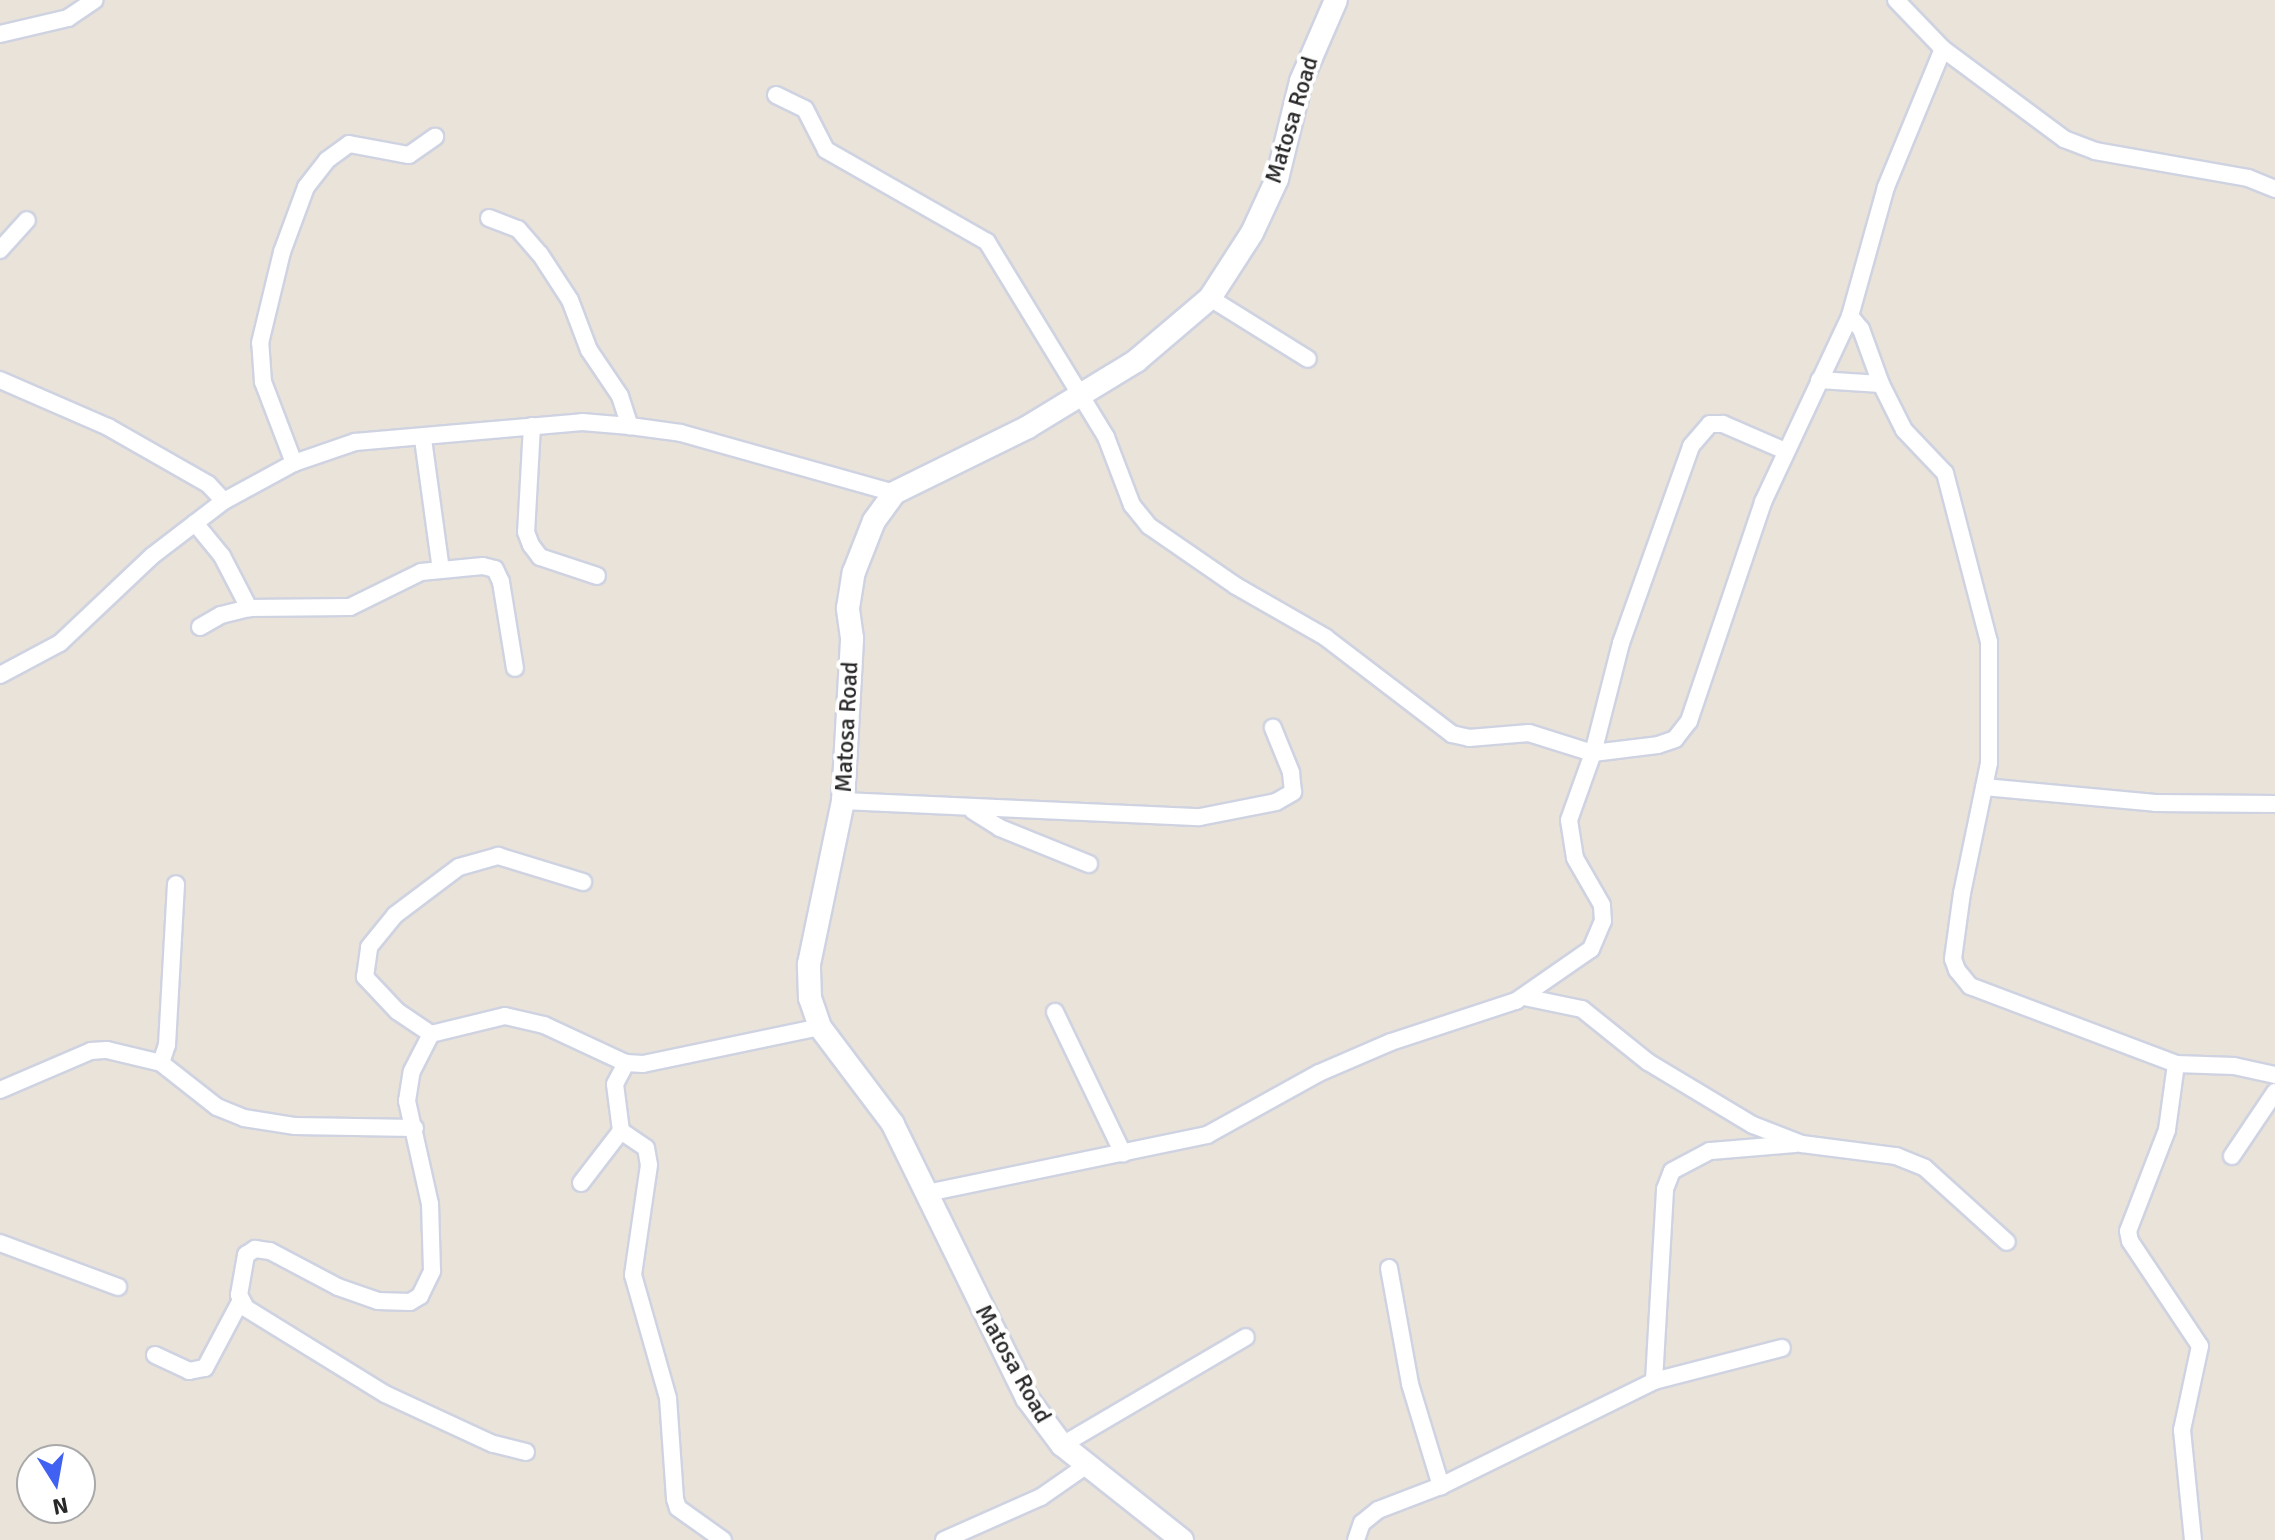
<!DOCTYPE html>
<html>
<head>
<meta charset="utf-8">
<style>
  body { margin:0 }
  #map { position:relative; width:2275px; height:1540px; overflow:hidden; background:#eae3da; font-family:Signika,sans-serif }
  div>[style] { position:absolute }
  .roads { filter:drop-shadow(2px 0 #cfd3e1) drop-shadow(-2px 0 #cfd3e1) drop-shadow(0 2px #cfd3e1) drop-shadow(0 -2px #cfd3e1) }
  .minor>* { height:16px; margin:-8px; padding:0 8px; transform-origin:8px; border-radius:8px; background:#fff }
  .tertiary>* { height:22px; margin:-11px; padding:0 11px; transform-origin:11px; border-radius:11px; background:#fff }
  span { translate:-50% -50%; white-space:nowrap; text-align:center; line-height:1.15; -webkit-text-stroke:8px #fff; paint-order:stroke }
  .street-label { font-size:24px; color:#282828 }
  .north { position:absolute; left:16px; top:1444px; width:80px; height:80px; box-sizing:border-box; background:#fff; border:2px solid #a9a9a9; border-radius:50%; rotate:169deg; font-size:22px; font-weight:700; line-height:32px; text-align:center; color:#282828 }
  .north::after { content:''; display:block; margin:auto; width:28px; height:36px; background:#4061f1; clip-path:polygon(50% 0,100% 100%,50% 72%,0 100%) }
</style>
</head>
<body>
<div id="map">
  <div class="roads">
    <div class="minor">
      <i style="left:1896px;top:0;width:68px;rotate:46.2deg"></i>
      <i style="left:1943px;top:49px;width:151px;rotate:36.6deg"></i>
      <i style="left:2064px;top:139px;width:33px;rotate:21deg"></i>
      <i style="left:2095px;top:151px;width:155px;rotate:10deg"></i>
      <i style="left:2248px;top:178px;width:29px;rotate:22deg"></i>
      <i style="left:0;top:34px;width:70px;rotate:-13.2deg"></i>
      <i style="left:68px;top:18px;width:32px;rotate:-34deg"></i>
      <i style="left:776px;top:95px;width:32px;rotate:26deg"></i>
      <i style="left:805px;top:109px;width:46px;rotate:62.9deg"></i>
      <i style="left:826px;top:150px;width:185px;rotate:29.7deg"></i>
      <i style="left:987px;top:242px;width:228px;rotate:58.6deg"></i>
      <i style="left:1106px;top:437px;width:73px;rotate:69.1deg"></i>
      <i style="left:1132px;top:505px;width:27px;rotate:51deg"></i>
      <i style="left:1149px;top:526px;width:106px;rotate:34.6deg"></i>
      <i style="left:1236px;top:586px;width:103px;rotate:29.8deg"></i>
      <i style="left:1325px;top:637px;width:160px;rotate:37.4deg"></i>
      <i style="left:1452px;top:734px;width:17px;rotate:13deg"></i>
      <i style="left:1469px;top:738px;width:60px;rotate:-4.8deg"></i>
      <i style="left:1529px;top:733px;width:67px;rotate:17.4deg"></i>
      <i style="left:1593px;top:753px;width:65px;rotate:-7deg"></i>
      <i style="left:1658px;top:745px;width:18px;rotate:-19deg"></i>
      <i style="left:1675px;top:739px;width:23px;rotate:-52deg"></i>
      <i style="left:1689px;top:721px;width:231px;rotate:-71.3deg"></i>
      <i style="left:1763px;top:502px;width:205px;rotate:-64.9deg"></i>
      <i style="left:1850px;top:316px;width:134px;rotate:-74.4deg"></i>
      <i style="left:1886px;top:187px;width:149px;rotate:-67.6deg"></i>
      <i style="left:489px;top:218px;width:31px;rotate:21deg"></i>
      <i style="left:518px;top:229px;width:33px;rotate:49deg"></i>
      <i style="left:540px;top:254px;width:55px;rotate:56.9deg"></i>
      <i style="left:570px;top:300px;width:53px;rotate:69.2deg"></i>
      <i style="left:589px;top:350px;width:55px;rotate:56deg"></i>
      <i style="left:620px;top:396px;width:32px;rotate:72deg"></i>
      <i style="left:0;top:250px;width:40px;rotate:-48deg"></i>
      <i style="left:1210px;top:298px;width:115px;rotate:31.9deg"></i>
      <i style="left:1850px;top:316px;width:17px;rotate:50deg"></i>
      <i style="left:1861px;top:329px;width:59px;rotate:70deg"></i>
      <i style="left:0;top:380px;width:118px;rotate:23.5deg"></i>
      <i style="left:108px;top:427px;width:115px;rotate:29.7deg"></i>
      <i style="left:208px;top:484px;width:23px;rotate:47deg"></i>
      <i style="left:1819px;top:380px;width:62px;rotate:3.7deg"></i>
      <i style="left:1881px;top:384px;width:51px;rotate:63.4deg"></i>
      <i style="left:1904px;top:430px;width:59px;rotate:46.4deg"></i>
      <i style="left:1945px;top:473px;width:175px;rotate:75.4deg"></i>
      <i style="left:1989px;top:642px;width:121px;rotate:90deg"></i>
      <i style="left:1989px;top:763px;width:133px;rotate:101.7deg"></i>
      <i style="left:1962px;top:893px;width:67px;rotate:97.8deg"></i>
      <i style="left:1953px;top:959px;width:12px;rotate:70deg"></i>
      <i style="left:1957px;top:970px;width:21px;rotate:51deg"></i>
      <i style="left:1970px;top:986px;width:220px;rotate:20.7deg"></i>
      <i style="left:2176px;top:1064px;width:58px;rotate:2deg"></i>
      <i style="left:2234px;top:1066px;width:42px;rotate:12.4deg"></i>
      <i style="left:532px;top:426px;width:106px;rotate:93.2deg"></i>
      <i style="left:526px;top:532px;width:14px;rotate:69deg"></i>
      <i style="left:531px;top:545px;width:15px;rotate:53deg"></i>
      <i style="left:540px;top:557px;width:60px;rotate:18.4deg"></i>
      <i style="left:423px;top:439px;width:132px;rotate:82.2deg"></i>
      <i style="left:294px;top:463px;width:87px;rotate:-110.9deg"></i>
      <i style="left:263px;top:382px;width:39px;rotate:-94deg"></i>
      <i style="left:260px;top:343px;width:94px;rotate:-76.4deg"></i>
      <i style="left:282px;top:252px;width:69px;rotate:-69.7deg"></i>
      <i style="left:306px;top:187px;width:34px;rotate:-52deg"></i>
      <i style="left:327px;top:160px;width:27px;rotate:-36deg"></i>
      <i style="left:349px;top:144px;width:61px;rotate:10.4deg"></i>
      <i style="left:409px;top:155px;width:32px;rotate:-35deg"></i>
      <i style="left:195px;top:523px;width:43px;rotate:50.7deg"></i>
      <i style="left:222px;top:556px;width:59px;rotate:62.6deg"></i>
      <i style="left:200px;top:627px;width:24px;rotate:-30deg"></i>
      <i style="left:221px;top:615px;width:29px;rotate:-14deg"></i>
      <i style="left:249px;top:608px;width:101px;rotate:-0.6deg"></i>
      <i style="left:350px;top:607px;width:79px;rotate:-26.2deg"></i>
      <i style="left:421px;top:572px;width:62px;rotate:-5.5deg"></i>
      <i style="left:483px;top:566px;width:12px;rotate:14deg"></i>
      <i style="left:495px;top:569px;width:14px;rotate:65deg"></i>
      <i style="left:501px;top:582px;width:87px;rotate:80.8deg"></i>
      <i style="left:0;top:675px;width:68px;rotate:-28.1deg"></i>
      <i style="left:60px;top:643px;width:127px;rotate:-43.4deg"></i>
      <i style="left:152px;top:556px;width:91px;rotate:-37.4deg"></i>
      <i style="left:224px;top:501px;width:80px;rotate:-28.5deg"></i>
      <i style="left:294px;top:463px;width:65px;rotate:-19deg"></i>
      <i style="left:355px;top:442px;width:228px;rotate:-5deg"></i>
      <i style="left:582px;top:422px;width:48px;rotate:4.8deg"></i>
      <i style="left:630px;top:426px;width:51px;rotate:7.8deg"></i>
      <i style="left:681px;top:433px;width:221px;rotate:15.7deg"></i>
      <i style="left:1984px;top:787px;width:172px;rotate:5.3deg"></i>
      <i style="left:2155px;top:803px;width:120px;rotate:0.5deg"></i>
      <i style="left:843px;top:801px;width:357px;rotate:2.6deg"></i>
      <i style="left:1200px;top:817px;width:77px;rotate:-11.2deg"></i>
      <i style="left:1276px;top:802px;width:20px;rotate:-30deg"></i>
      <i style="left:1293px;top:792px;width:20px;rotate:-96deg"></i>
      <i style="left:1291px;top:772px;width:48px;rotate:-112.2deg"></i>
      <i style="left:973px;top:811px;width:32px;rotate:32deg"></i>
      <i style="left:1000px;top:828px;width:96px;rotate:22deg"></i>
      <i style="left:1524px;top:997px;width:59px;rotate:11.7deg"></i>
      <i style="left:1582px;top:1009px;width:85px;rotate:38.8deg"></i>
      <i style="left:1648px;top:1062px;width:122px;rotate:31deg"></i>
      <i style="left:1753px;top:1125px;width:53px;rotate:21.2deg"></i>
      <i style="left:1802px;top:1144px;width:95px;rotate:7.3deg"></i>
      <i style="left:1896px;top:1156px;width:31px;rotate:22deg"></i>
      <i style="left:1925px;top:1168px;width:110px;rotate:42.1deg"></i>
      <i style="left:1055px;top:1012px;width:157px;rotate:64.3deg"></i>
      <i style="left:431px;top:1034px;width:41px;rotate:-145.9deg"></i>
      <i style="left:397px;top:1011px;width:47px;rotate:-133.3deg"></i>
      <i style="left:365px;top:977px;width:30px;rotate:-82deg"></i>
      <i style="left:369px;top:947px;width:41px;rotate:-50.9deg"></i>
      <i style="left:395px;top:915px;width:80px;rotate:-36.9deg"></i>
      <i style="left:459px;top:867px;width:41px;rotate:-15.8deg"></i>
      <i style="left:498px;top:856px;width:89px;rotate:17deg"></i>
      <i style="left:161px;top:1063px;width:19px;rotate:-72deg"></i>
      <i style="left:167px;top:1045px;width:161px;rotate:-86.8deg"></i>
      <i style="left:2176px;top:1064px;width:67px;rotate:97.8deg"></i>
      <i style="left:2167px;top:1130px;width:108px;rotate:111.1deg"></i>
      <i style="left:2128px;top:1231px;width:10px;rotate:79deg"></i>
      <i style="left:2130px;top:1241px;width:126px;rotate:56.3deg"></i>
      <i style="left:2200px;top:1346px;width:86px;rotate:102.1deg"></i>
      <i style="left:2182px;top:1430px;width:111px;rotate:84.3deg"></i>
      <i style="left:0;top:1090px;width:99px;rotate:-23.2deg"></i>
      <i style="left:91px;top:1051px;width:16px;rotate:-4deg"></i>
      <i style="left:107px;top:1050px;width:56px;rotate:13.5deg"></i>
      <i style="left:161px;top:1063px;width:71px;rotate:38.2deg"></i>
      <i style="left:217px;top:1107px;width:29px;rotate:22deg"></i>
      <i style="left:244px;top:1118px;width:52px;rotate:8.9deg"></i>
      <i style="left:295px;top:1126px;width:120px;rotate:1deg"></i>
      <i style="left:621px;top:1131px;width:30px;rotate:34deg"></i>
      <i style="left:646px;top:1148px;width:17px;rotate:80deg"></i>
      <i style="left:649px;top:1165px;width:111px;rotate:98.3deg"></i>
      <i style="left:633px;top:1275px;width:128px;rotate:74.1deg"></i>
      <i style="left:668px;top:1398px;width:101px;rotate:86deg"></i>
      <i style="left:675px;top:1499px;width:9px;rotate:72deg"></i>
      <i style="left:678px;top:1508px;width:55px;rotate:35.4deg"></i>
      <i style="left:2232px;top:1156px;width:77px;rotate:-56.1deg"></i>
      <i style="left:581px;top:1183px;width:66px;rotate:-52.4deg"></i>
      <i style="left:621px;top:1131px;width:47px;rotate:-97.3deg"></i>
      <i style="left:615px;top:1084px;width:24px;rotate:-62deg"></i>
      <i style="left:927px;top:1193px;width:286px;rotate:-11.7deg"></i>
      <i style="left:1207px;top:1135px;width:128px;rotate:-29deg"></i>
      <i style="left:1319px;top:1073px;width:78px;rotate:-23.3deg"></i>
      <i style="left:1391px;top:1042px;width:132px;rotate:-18.2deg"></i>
      <i style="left:1516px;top:1001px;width:91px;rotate:-34.7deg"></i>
      <i style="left:1591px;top:949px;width:30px;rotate:-67deg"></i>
      <i style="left:1603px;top:921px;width:16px;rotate:-94deg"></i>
      <i style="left:1602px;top:905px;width:54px;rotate:-119.9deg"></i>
      <i style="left:1575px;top:858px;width:38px;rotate:-99deg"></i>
      <i style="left:1569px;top:820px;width:71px;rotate:-70.3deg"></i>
      <i style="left:1593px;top:753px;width:114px;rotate:-75.7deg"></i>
      <i style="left:1621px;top:643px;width:209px;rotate:-70.4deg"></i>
      <i style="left:1691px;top:446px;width:29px;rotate:-49deg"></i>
      <i style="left:1710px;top:424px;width:13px"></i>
      <i style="left:1723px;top:424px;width:65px;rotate:23.4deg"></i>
      <i style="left:0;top:1243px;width:126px;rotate:20.4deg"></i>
      <i style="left:1389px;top:1268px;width:118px;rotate:79.7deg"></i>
      <i style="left:1410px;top:1384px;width:107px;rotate:73.1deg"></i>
      <i style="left:155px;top:1355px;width:38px;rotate:25deg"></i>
      <i style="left:189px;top:1371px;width:16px;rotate:-11deg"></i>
      <i style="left:205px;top:1368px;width:75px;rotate:-62.1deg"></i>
      <i style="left:1654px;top:1381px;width:192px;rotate:-86.7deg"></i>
      <i style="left:1665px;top:1189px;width:19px;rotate:-69deg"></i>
      <i style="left:1672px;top:1171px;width:43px;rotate:-27.8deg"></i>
      <i style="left:1710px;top:1151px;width:86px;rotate:-4.7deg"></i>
      <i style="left:1062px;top:1445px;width:213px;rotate:-30.4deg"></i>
      <i style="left:526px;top:1452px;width:34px;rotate:-166deg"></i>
      <i style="left:493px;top:1444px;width:119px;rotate:-155.2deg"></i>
      <i style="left:385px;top:1394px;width:163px;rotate:-148.3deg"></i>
      <i style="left:246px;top:1308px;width:15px;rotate:-118deg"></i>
      <i style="left:239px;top:1295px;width:41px;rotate:-80.1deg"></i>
      <i style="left:246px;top:1255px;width:11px;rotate:-34deg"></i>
      <i style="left:255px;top:1249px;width:15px;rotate:8deg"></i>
      <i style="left:270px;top:1251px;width:77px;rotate:27.9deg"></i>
      <i style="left:338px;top:1287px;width:42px;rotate:19.3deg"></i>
      <i style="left:378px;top:1301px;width:32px;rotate:2deg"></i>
      <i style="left:410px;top:1302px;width:12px;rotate:-31deg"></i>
      <i style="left:420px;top:1296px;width:28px;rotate:-64deg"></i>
      <i style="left:432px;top:1271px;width:67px;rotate:-91.7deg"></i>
      <i style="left:430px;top:1204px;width:106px;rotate:-102.6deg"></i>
      <i style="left:407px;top:1101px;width:30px;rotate:-81deg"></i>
      <i style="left:412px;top:1071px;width:42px;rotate:-62.8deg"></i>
      <i style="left:431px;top:1034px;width:76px;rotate:-13.7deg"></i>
      <i style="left:505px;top:1016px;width:40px;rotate:13deg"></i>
      <i style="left:544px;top:1025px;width:90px;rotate:24.9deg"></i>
      <i style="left:626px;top:1063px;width:17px;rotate:3deg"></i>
      <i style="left:643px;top:1064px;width:181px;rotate:-11.8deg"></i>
      <i style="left:944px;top:1540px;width:106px;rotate:-23.9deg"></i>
      <i style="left:1041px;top:1497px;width:56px;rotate:-34.8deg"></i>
      <i style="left:1356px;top:1540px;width:18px;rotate:-71deg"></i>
      <i style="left:1362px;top:1523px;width:21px;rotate:-39deg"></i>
      <i style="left:1378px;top:1510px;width:67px;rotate:-20.9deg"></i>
      <i style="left:1441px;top:1486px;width:237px;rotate:-26.2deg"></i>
      <i style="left:1654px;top:1381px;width:132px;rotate:-14.5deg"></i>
    </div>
    <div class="tertiary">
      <i style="left:1182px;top:1540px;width:153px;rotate:-141.6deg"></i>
      <i style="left:1062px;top:1445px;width:59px;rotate:-126.7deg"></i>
      <i style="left:1027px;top:1398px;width:305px;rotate:-116.1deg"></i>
      <i style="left:893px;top:1124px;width:121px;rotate:-127deg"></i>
      <i style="left:820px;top:1027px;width:31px;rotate:-109deg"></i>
      <i style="left:810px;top:998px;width:34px;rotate:-92deg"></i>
      <i style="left:809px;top:964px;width:167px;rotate:-78.2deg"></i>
      <i style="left:843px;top:801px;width:163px;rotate:-86.8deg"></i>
      <i style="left:852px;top:638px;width:30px;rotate:-98deg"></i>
      <i style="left:848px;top:608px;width:36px;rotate:-81deg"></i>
      <i style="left:854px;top:572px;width:55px;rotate:-68.6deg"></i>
      <i style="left:874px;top:521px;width:34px;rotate:-54deg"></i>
      <i style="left:894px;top:493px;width:149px;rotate:-26.2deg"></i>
      <i style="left:1028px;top:427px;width:127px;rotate:-31.4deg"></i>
      <i style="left:1136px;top:361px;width:97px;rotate:-40.4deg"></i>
      <i style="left:1210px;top:298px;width:77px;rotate:-57.1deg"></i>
      <i style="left:1252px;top:233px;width:60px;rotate:-65.2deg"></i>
      <i style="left:1277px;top:179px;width:101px;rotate:-76.2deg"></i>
      <i style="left:1301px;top:81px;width:88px;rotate:-66.6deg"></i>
    </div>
  </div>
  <div class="street-label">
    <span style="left:1292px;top:120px;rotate:-73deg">Matosa Road</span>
    <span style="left:847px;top:727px;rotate:-87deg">Matosa Road</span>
    <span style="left:1013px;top:1364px;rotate:61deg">Matosa Road</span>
  </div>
  <div class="north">N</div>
</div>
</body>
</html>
